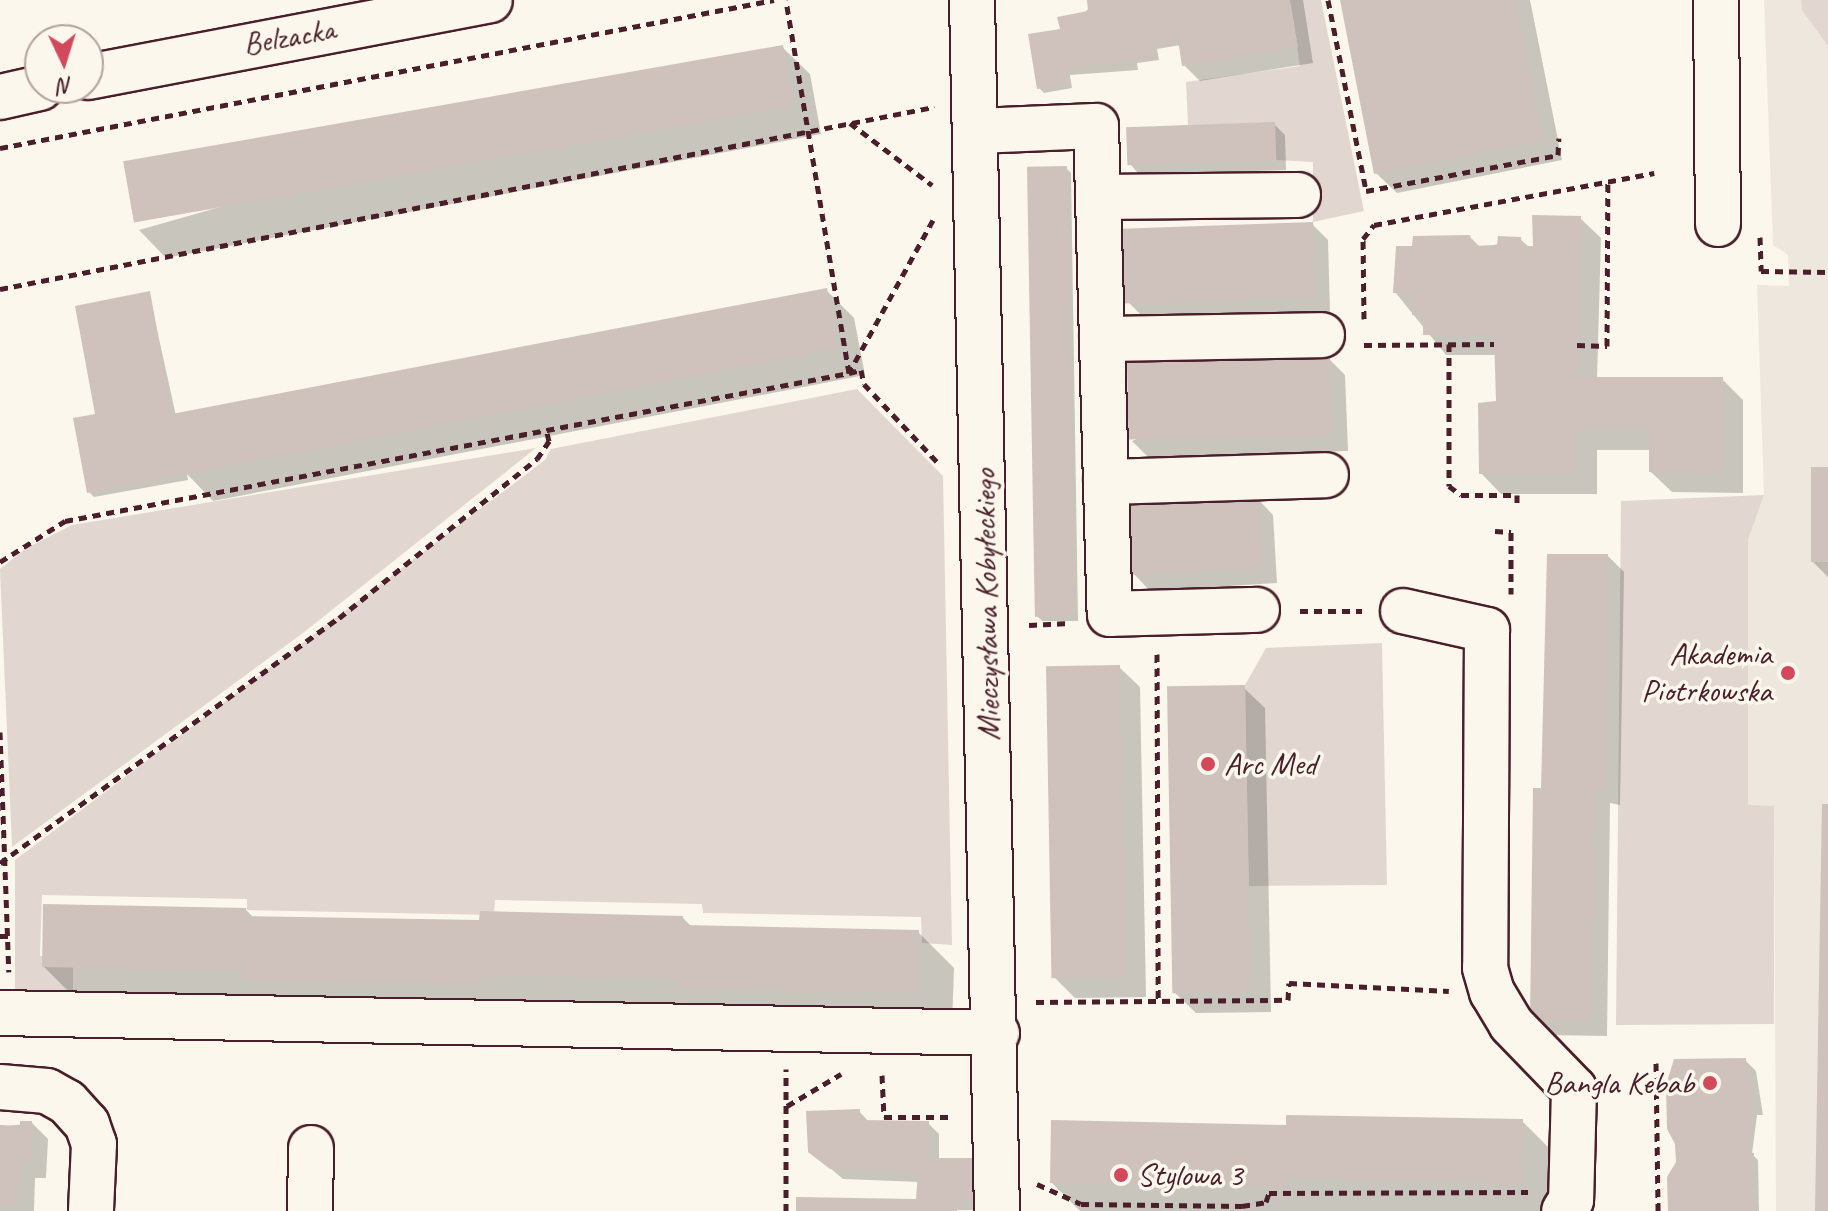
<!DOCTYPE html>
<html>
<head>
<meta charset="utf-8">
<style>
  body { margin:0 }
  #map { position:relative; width:1828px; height:1211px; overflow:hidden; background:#fbf7ec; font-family:Caveat,sans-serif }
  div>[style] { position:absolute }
  .built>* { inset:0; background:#eee7de }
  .green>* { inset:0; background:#e2d7d0 }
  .shadow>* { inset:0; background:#0003 }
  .building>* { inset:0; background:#cfc2bc; transform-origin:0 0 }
  .path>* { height:5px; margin-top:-2.5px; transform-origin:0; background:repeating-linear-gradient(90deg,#4a1f2b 0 8px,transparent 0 14px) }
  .roads { filter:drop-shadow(2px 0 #4a1f2b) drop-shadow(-2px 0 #4a1f2b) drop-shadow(0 2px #4a1f2b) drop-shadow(0 -2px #4a1f2b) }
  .minor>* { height:44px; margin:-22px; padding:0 22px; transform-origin:22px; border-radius:22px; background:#fbf7ec }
  .dots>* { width:22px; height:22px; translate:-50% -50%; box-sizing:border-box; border:4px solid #fbf7ec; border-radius:50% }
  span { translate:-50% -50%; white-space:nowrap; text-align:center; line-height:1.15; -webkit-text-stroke:7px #fbf7ec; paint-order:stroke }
  .street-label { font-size:32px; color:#4a1f2b }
  .poi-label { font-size:32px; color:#4a1f2b }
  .right { translate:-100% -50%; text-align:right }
  .left { translate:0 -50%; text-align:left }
  .north { position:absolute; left:24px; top:24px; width:80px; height:80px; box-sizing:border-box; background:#fbf7ec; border:2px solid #b4a19f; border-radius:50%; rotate:176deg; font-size:22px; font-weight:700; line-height:32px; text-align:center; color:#4a1f2b }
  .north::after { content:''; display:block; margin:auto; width:28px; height:36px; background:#d1495b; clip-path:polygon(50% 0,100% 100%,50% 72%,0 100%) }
</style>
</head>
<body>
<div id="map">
  <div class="built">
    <i style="clip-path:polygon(1764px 0,1828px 0,1828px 1211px,1776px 1211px,1774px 806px,1748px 806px,1748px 540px,1764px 495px,1757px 285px,1789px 286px,1788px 255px,1773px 245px)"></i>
  </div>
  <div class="green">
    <i style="clip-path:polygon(1290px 0,1321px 0,1364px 211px,1313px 222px,1313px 162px,1276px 160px,1188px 125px,1186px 82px,1300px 66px)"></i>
    <i style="clip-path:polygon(1801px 0,1828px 0,1828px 46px,1802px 10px)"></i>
    <i style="clip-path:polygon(857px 389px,943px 476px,952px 945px,922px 943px,921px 917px,703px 913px,702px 904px,495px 900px,494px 915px,247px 910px,247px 899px,42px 895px,40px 956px,73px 957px,73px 996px,15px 997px,15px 860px,545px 460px,551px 449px)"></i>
    <i style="clip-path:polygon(536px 448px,303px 633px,12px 847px,0 569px,25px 549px,72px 525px)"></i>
    <i style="clip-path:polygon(1764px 495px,1748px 540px,1748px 805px,1774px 806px,1774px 1024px,1616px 1025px,1621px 501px)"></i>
    <i style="clip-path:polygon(1382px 643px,1387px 885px,1249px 886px,1245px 685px,1266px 648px)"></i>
  </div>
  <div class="shadow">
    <i style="clip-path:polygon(1100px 0,1303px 0,1313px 63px,1200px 81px,1184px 65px,1181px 45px,1157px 49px,1159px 60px,1137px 63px,1138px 70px,1070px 75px,1072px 88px,1044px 93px,1039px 88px,1062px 30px)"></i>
    <i style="clip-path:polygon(1342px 0,1530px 0,1562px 160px,1397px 193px,1376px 173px)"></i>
    <i style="clip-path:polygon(782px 47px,810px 74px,821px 134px,166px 258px,139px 230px)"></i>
    <i style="clip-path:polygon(1274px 124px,1285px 135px,1286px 170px,1139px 174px,1129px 163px)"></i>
    <i style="clip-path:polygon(1066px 168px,1071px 173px,1078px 621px,1042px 621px,1037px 616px)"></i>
    <i style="clip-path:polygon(1580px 218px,1601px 238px,1597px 379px,1722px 379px,1743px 400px,1743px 493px,1672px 492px,1651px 472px,1651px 450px,1597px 450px,1597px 494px,1501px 494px,1481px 473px,1498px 403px,1497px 355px,1446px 355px,1395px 292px,1470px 237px,1481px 248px,1520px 239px,1530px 248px)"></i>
    <i style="clip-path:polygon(1312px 224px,1328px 240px,1330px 312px,1142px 316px,1126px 300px)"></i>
    <i style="clip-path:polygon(826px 290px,854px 318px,865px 375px,213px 501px,187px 474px,188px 480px,94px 497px,89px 492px,149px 293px,176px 416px)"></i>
    <i style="clip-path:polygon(1329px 359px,1345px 375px,1348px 451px,1148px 457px,1132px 441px)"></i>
    <i style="clip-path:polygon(1828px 469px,1828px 577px,1812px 561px)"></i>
    <i style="clip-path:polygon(1257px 498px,1273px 515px,1277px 583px,1150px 591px,1134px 574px)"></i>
    <i style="clip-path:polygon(1608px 556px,1624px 572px,1620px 805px,1610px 803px,1607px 1036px,1548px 1035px,1532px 1019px,1543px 790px)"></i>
    <i style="clip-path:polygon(1119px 667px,1140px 687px,1146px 997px,1075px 998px,1054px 977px)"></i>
    <i style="clip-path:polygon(1244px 688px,1265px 708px,1271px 1012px,1196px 1013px,1175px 993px)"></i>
    <i style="clip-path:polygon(246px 910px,254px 918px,481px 922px,683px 918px,692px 927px,918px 932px,954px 968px,952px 1028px,80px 1003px,44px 967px)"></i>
    <i style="clip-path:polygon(1745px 1060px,1756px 1071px,1763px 1115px,1757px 1115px,1752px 1154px,1758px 1160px,1759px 1211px,1670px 1211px)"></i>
    <i style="clip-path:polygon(859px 1111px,870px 1123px,928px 1123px,939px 1134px,939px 1160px,973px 1160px,984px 1171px,984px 1210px,798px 1211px,918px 1201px,920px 1182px,843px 1179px,810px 1151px)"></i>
    <i style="clip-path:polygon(1522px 1121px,1558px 1157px,1557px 1211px,1080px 1211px,1052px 1183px,1288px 1127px)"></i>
    <i style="clip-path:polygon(32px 1123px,48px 1139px,46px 1178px,35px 1178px,34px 1211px,0 1211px,0 1127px)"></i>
  </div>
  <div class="building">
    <i style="clip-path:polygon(1087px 0,1290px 0,1298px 47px,1182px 66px,1178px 40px,1153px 44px,1155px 55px,1066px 70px,1069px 84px,1037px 89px,1028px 34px,1060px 29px,1057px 17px,1088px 11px)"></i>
    <i style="clip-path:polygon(1340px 0,1515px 0,1542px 140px,1374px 174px)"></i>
    <i style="left:783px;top:45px;width:62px;height:670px;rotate:80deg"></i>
    <i style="left:1275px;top:122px;width:38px;height:149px;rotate:88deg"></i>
    <i style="left:1067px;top:166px;width:450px;height:40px;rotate:89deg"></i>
    <i style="clip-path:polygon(1532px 215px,1581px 216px,1577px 377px,1723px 377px,1723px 473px,1649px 472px,1649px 430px,1577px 430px,1577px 474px,1479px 474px,1478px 403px,1496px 401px,1494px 335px,1423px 335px,1423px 315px,1412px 315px,1412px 293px,1393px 293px,1396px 246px,1412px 246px,1413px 236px,1470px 235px,1472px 246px,1497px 245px,1498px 236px,1521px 237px,1522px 246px,1533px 246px)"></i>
    <i style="left:1313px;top:222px;width:75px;height:191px;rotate:88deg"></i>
    <i style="clip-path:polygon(827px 288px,838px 348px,87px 493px,73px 418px,95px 414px,75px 306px,150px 291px,172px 414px)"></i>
    <i style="left:1330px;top:357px;width:79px;height:203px;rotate:89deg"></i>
    <i style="left:1811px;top:467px;width:17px;height:95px"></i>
    <i style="left:1258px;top:496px;width:72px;height:130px;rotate:87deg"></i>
    <i style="clip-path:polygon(1547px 554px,1608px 554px,1605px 790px,1595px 788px,1592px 1021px,1530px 1020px,1533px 788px,1541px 788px)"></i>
    <i style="left:1120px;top:665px;width:312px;height:74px;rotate:89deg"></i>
    <i style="left:1245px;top:685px;width:307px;height:78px;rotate:89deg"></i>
    <i style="clip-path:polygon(1822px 804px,1828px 804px,1828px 1211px,1815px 1211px)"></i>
    <i style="clip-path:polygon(43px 904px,246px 908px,246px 916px,479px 920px,480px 911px,683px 916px,683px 925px,919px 930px,917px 993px,680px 988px,681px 979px,647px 978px,481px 975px,480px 984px,313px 981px,243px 980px,244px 971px,42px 967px)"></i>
    <i style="clip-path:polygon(1746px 1058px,1747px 1081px,1753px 1081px,1753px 1130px,1747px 1130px,1748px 1152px,1754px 1153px,1755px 1211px,1668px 1211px,1667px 1177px,1676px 1162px,1675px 1144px,1667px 1129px,1666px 1085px,1674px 1059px)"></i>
    <i style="clip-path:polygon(860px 1109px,860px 1120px,929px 1121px,929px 1158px,974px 1158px,974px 1200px,957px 1200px,957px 1211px,796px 1211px,796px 1197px,916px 1199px,918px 1172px,830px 1169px,808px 1152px,806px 1111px)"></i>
    <i style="clip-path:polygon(1286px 1115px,1523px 1119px,1522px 1183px,1286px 1178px,1286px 1187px,1050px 1183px,1051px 1120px,1286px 1125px)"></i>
    <i style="clip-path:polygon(20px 1121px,32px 1121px,31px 1163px,20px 1163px,18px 1206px,0 1205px,0 1125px,20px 1126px)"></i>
  </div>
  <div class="path">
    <i style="left:1328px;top:0;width:195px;rotate:78.7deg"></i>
    <i style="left:1366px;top:191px;width:195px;rotate:-10.6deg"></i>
    <i style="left:1558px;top:155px;width:17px;rotate:-87deg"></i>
    <i style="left:850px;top:123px;width:103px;rotate:37.1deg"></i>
    <i style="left:0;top:148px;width:788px;rotate:-10.83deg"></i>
    <i style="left:933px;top:220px;width:175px;rotate:118.8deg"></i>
    <i style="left:849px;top:373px;width:12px;rotate:-14deg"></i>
    <i style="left:861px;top:370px;width:14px;rotate:78deg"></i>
    <i style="left:864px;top:384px;width:110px;rotate:46.8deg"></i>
    <i style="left:1760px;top:237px;width:34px;rotate:88deg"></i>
    <i style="left:1761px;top:271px;width:67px;rotate:0.9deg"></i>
    <i style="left:0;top:289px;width:952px;rotate:-11.03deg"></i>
    <i style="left:1364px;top:319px;width:80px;rotate:-90.7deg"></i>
    <i style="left:1363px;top:239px;width:18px;rotate:-52deg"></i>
    <i style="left:1374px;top:225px;width:285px;rotate:-10.5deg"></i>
    <i style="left:1449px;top:344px;width:142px;rotate:90deg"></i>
    <i style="left:1449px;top:486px;width:15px;rotate:37deg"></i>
    <i style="left:1461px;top:495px;width:56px"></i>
    <i style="left:1517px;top:495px;width:11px;rotate:90deg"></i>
    <i style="left:1364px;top:345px;width:130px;rotate:-0.4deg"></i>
    <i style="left:1577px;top:345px;width:30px;rotate:2deg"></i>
    <i style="left:1607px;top:346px;width:165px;rotate:-89.7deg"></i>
    <i style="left:1495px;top:531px;width:16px;rotate:4deg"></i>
    <i style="left:1511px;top:532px;width:62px;rotate:90deg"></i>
    <i style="left:0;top:562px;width:77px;rotate:-32.2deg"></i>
    <i style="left:65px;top:521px;width:798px;rotate:-10.69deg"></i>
    <i style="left:849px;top:373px;width:378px;rotate:-99.6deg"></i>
    <i style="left:1300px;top:611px;width:62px"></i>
    <i style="left:1029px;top:625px;width:41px;rotate:-2.8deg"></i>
    <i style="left:1157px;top:654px;width:347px;rotate:89.8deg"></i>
    <i style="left:0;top:732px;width:240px;rotate:87.9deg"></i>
    <i style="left:0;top:863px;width:418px;rotate:-35.9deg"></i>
    <i style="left:339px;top:618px;width:254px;rotate:-38.8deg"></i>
    <i style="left:537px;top:459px;width:22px;rotate:-56deg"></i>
    <i style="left:549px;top:441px;width:8px;rotate:-104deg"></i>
    <i style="left:0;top:936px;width:8px"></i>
    <i style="left:1036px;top:1002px;width:252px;rotate:-0.5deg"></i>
    <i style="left:1288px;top:1000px;width:17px;rotate:-87deg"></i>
    <i style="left:1289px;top:983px;width:160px;rotate:2.9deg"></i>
    <i style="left:1656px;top:1063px;width:148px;rotate:89.2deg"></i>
    <i style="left:882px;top:1075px;width:42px;rotate:87.3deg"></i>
    <i style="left:884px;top:1117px;width:70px"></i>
    <i style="left:787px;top:1106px;width:63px;rotate:-30.7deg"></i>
    <i style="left:1037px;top:1184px;width:48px;rotate:24.4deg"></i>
    <i style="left:1081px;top:1204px;width:161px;rotate:0.7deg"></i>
    <i style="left:1242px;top:1206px;width:24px;rotate:-9deg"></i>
    <i style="left:1266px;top:1202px;width:9px;rotate:-72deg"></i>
    <i style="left:1269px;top:1193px;width:259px;rotate:-0.2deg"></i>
    <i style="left:786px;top:1211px;width:142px;rotate:-90deg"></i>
  </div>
  <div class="roads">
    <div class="minor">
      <i style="left:972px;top:0;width:1211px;rotate:88.82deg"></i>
      <i style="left:1716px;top:0;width:224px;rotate:89.5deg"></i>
      <i style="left:88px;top:77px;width:409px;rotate:-10.8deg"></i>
      <i style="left:0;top:97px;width:41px;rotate:-12.7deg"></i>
      <i style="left:976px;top:131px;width:120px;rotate:-2.4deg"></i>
      <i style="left:1096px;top:126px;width:488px;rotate:88.4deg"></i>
      <i style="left:1110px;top:614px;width:147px;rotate:-1.6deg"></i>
      <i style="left:1098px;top:197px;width:200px;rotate:-0.6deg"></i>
      <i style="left:1102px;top:339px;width:220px;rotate:-1deg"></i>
      <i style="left:1106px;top:482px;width:220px;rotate:-1.8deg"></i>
      <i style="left:1403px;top:611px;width:86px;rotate:12.7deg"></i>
      <i style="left:1487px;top:630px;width:338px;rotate:90.3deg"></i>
      <i style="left:1485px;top:968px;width:25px;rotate:74deg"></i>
      <i style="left:1492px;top:992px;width:37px;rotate:59deg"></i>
      <i style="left:1511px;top:1024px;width:91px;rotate:45.9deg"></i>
      <i style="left:1574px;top:1089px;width:111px;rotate:91.5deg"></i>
      <i style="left:1571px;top:1200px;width:13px;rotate:122deg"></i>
      <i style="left:0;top:1013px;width:997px;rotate:1.15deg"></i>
      <i style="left:0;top:1087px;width:47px;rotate:4.9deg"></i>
      <i style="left:47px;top:1091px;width:23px;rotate:29deg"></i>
      <i style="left:67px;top:1102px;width:30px;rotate:48deg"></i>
      <i style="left:87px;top:1124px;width:21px;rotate:71deg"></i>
      <i style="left:94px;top:1144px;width:67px;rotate:92.6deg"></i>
      <i style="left:310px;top:1211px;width:63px;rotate:-89.1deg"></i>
    </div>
  </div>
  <div class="dots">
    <i style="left:1788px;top:673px;background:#d1495b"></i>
    <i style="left:1208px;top:764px;background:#d1495b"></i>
    <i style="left:1710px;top:1083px;background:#d1495b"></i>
    <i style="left:1121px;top:1175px;background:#d1495b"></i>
  </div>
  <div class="street-label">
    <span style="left:289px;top:37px;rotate:-10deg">Belzacka</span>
    <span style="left:987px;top:605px;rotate:-91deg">Mieczysława Kobyłeckiego</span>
  </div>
  <div class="poi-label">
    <span class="right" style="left:1772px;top:673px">Akademia<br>Piotrkowska</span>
    <span class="left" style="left:1224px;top:764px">Arc Med</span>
    <span class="right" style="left:1694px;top:1083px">Bangla Kebab</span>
    <span class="left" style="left:1137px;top:1175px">Stylowa 3</span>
  </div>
  <div class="north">N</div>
</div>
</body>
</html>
